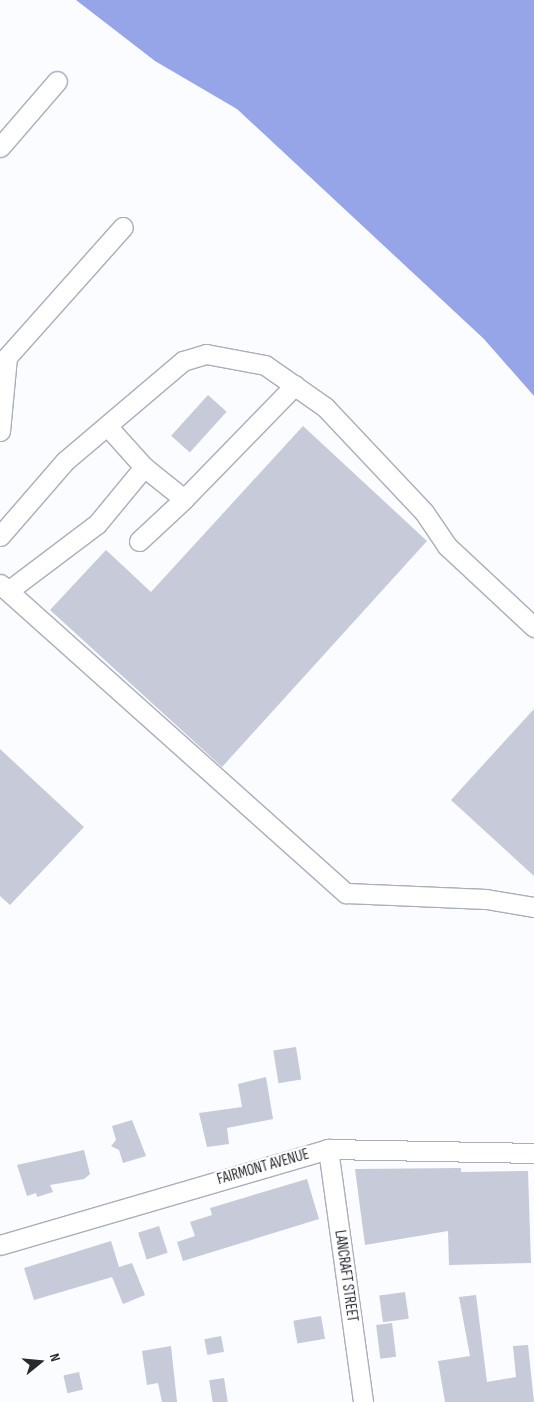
<!DOCTYPE html>
<html>
<head>
<meta charset="utf-8">
<style>
  body { margin:0 }
  #map { position:relative; width:534px; height:1402px; overflow:hidden; background:#fbfcff; font-family:"Sofia Sans Condensed",sans-serif }
  div>[style] { position:absolute }
  .water>* { inset:0; background:#96a5e8 }
  .building>* { inset:0; background:#c6cad9; transform-origin:0 0 }
  .roads { filter:drop-shadow(1px 0 #aaaebc) drop-shadow(-1px 0 #aaaebc) drop-shadow(0 1px #aaaebc) drop-shadow(0 -1px #aaaebc) }
  .minor>* { height:19px; margin:-9.5px; padding:0 9.5px; transform-origin:9.5px; border-radius:9.5px; background:#fff }
  span { translate:-50% -50%; white-space:nowrap; text-align:center; line-height:1.15; -webkit-text-stroke:5px #fff; paint-order:stroke }
  .street-label { font-size:15px; color:#282a30 }
  .north { position:absolute; left:15px; top:1337px; width:50px; height:50px; -webkit-text-stroke:4px #fff; paint-order:stroke; rotate:73deg; font-size:14px; font-weight:700; line-height:20px; text-align:center; color:#282a30 }
  .north::after { content:''; display:block; margin:auto; width:18px; height:22px; background:#282a30; clip-path:polygon(50% 0,100% 100%,50% 72%,0 100%) }
</style>
</head>
<body>
<div id="map">
  <div class="water">
    <i style="clip-path:polygon(76px 0,534px 0,534px 396px,484px 339px,237px 109px,155px 61px)"></i>
  </div>
  <div class="building">
    <i style="left:208px;top:395px;width:25px;height:55px;rotate:42deg"></i>
    <i style="clip-path:polygon(303px 426px,427px 541px,222px 767px,50px 610px,106px 550px,151px 592px)"></i>
    <i style="clip-path:polygon(534px 709px,534px 876px,451px 800px)"></i>
    <i style="clip-path:polygon(0 749px,84px 827px,10px 905px,0 896px)"></i>
    <i style="left:296px;top:1047px;width:33px;height:23px;rotate:81deg"></i>
    <i style="clip-path:polygon(266px 1077px,273px 1119px,227px 1128px,229px 1144px,207px 1147px,199px 1113px,242px 1107px,238px 1084px)"></i>
    <i style="clip-path:polygon(132px 1120px,146px 1156px,123px 1163px,119px 1150px,111px 1146px,116px 1140px,112px 1126px)"></i>
    <i style="clip-path:polygon(84px 1150px,90px 1174px,84px 1179px,50px 1185px,53px 1192px,37px 1197px,36px 1193px,27px 1196px,17px 1165px)"></i>
    <i style="clip-path:polygon(461px 1168px,461px 1172px,528px 1171px,531px 1263px,449px 1265px,448px 1231px,365px 1245px,355px 1169px)"></i>
    <i style="clip-path:polygon(307px 1179px,319px 1219px,183px 1261px,177px 1242px,195px 1236px,190px 1222px,212px 1215px,210px 1208px)"></i>
    <i style="left:159px;top:1226px;width:28px;height:22px;rotate:72deg"></i>
    <i style="clip-path:polygon(111px 1241px,119px 1267px,132px 1263px,145px 1295px,123px 1304px,112px 1277px,34px 1300px,24px 1268px)"></i>
    <i style="left:405px;top:1292px;width:27px;height:26px;rotate:82deg"></i>
    <i style="clip-path:polygon(476px 1295px,487px 1382px,516px 1377px,513px 1346px,528px 1345px,534px 1402px,445px 1402px,438px 1361px,470px 1356px,459px 1297px)"></i>
    <i style="left:321px;top:1316px;width:23px;height:28px;rotate:80deg"></i>
    <i style="left:392px;top:1323px;width:34px;height:16px;rotate:83deg"></i>
    <i style="left:221px;top:1336px;width:16px;height:17px;rotate:79deg"></i>
    <i style="clip-path:polygon(171px 1346px,177px 1402px,162px 1402px,158px 1383px,147px 1385px,142px 1351px)"></i>
    <i style="left:79px;top:1372px;width:18px;height:16px;rotate:77deg"></i>
    <i style="left:224px;top:1378px;width:24px;height:15px;rotate:81deg"></i>
  </div>
  <div class="roads">
    <div class="minor">
      <i style="left:0;top:147px;width:87px;rotate:-49.2deg"></i>
      <i style="left:108px;top:427px;width:54px;rotate:48deg"></i>
      <i style="left:144px;top:467px;width:51px;rotate:38.7deg"></i>
      <i style="left:184px;top:499px;width:159px;rotate:-45.8deg"></i>
      <i style="left:0;top:431px;width:74px;rotate:-84.6deg"></i>
      <i style="left:7px;top:357px;width:174px;rotate:-48.3deg"></i>
      <i style="left:0;top:536px;width:99px;rotate:-49.1deg"></i>
      <i style="left:65px;top:461px;width:155px;rotate:-40.3deg"></i>
      <i style="left:183px;top:361px;width:24px;rotate:-17deg"></i>
      <i style="left:206px;top:354px;width:60px;rotate:10.6deg"></i>
      <i style="left:265px;top:365px;width:73px;rotate:35deg"></i>
      <i style="left:325px;top:407px;width:144px;rotate:46.7deg"></i>
      <i style="left:424px;top:512px;width:41px;rotate:55.9deg"></i>
      <i style="left:447px;top:546px;width:119px;rotate:43deg"></i>
      <i style="left:139px;top:541px;width:62px;rotate:-43deg"></i>
      <i style="left:0;top:584px;width:464px;rotate:41.8deg"></i>
      <i style="left:346px;top:893px;width:140px;rotate:2.5deg"></i>
      <i style="left:486px;top:899px;width:49px;rotate:9.5deg"></i>
      <i style="left:8px;top:591px;width:111px;rotate:-37deg"></i>
      <i style="left:97px;top:524px;width:74px;rotate:-50.5deg"></i>
      <i style="left:328px;top:1149px;width:255px;rotate:82.1deg"></i>
      <i style="left:0;top:1245px;width:342px;rotate:-16.3deg"></i>
      <i style="left:328px;top:1149px;width:206px;rotate:1.1deg"></i>
    </div>
  </div>
  <div class="street-label">
    <span style="left:263px;top:1167px;rotate:-16deg">FAIRMONT AVENUE</span>
    <span style="left:346px;top:1276px;rotate:82deg">LANCRAFT STREET</span>
  </div>
  <div class="north">N</div>
</div>
</body>
</html>
